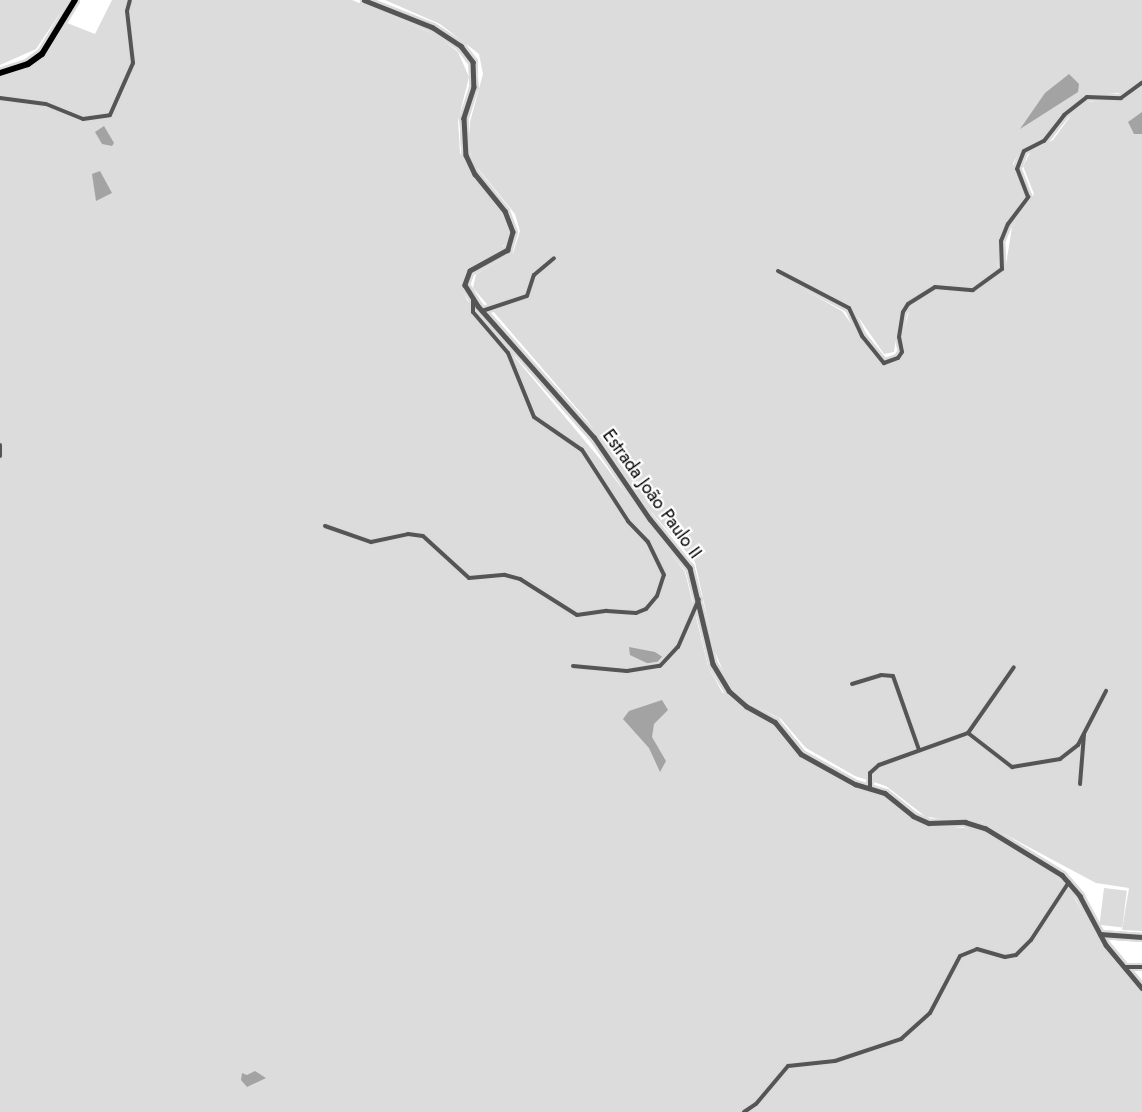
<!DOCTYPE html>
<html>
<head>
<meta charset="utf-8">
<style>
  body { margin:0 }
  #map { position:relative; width:1142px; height:1112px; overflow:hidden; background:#fff; font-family:Jost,sans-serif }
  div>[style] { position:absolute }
  .green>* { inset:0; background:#dcdcdc; transform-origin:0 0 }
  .water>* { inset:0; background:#a3a3a3 }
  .roads { filter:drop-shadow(2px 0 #dbdbdb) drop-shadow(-2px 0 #dbdbdb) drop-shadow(0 2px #dbdbdb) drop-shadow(0 -2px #dbdbdb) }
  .minor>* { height:4px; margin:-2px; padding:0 2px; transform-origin:2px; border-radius:2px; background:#555 }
  .tertiary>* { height:4.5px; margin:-2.25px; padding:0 2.25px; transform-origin:2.25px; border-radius:2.25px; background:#555 }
  .primary>* { height:6px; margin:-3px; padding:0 3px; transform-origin:3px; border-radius:3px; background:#000 }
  span { translate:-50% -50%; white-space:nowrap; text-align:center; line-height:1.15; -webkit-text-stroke:4.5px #fff; paint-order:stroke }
  .street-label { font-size:18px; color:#000 }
</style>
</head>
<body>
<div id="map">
  <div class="green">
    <i style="clip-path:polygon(0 0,69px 0,36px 49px,0 65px)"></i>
    <i style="clip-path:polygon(112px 0,352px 0,436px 35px,458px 52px,469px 77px,458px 121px,460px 153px,467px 169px,505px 216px,510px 235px,499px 253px,463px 276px,460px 285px,467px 300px,600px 459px,685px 572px,708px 666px,722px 692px,774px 728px,804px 759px,854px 789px,876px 793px,917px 823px,972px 829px,993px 836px,1037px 861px,1069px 889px,1096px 935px,1142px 994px,1142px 1112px,0 1112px,0 78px,37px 64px,67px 23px,95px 34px)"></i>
    <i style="clip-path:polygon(385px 0,1142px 0,1142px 78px,1121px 93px,1084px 95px,1063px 111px,1047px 134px,1019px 152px,1013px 164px,1024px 196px,999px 240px,997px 269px,969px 288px,935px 284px,906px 303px,900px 312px,894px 352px,884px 354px,850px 305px,782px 268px,776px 274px,842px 311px,881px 365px,896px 363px,906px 351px,902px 338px,910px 307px,936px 289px,974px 293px,1005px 271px,1012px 227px,1034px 194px,1023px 166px,1030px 153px,1053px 140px,1072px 114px,1086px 102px,1122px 101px,1142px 88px,1142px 931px,1122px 930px,1129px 888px,1096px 883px,982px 822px,926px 817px,886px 786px,855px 776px,806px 748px,781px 719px,744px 700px,727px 681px,714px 649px,695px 562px,648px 508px,587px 420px,473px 288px,476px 274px,513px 253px,520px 231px,515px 214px,475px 165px,469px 148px,470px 122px,483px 74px,479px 54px,440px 24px)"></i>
    <i style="left:1104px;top:888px;width:23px;height:37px;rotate:7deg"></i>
  </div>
  <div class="water">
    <i style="clip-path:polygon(1069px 74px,1079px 84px,1078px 92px,1020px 129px,1045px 93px)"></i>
    <i style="clip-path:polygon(1142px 112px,1142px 134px,1134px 134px,1128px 122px)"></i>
    <i style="clip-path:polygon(104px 126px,114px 143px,112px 146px,102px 144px,95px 132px)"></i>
    <i style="clip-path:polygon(100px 171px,112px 193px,96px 201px,92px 174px)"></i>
    <i style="clip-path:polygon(629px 647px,655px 652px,664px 658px,653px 666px,630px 655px)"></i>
    <i style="clip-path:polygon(662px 700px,668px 710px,654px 724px,652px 737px,666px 761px,660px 772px,649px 748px,623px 719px,629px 711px)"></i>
    <i style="clip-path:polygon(255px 1071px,266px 1078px,247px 1087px,241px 1080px,242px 1073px,247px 1075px)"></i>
  </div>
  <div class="roads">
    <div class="minor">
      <i style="left:0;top:98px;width:46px;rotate:7.4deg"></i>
      <i style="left:46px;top:104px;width:40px;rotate:22deg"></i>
      <i style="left:83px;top:119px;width:27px;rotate:-8deg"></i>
      <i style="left:110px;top:115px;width:57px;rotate:-66.1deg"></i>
      <i style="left:133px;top:63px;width:52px;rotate:-96.6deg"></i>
      <i style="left:127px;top:11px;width:11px;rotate:-75deg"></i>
      <i style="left:778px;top:271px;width:80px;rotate:27.5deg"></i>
      <i style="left:849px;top:308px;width:31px;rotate:65deg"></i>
      <i style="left:862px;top:336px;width:35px;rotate:51deg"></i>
      <i style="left:884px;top:363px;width:15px;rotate:-20deg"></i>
      <i style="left:898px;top:358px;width:7px;rotate:-56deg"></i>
      <i style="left:902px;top:352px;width:15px;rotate:-101deg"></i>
      <i style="left:899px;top:337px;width:25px;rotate:-81deg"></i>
      <i style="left:903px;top:312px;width:9px;rotate:-58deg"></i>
      <i style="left:908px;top:304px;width:32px;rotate:-32deg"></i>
      <i style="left:935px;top:287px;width:38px;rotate:5deg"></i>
      <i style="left:973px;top:290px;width:36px;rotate:-36deg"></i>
      <i style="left:1002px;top:269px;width:28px;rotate:-92deg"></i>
      <i style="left:1001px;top:241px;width:18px;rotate:-68deg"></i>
      <i style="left:1008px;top:224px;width:34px;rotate:-53deg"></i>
      <i style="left:1028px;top:197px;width:30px;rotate:-111deg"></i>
      <i style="left:1017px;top:169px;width:19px;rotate:-69deg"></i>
      <i style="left:1024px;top:151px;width:22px;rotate:-27deg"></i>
      <i style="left:1044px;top:141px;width:33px;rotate:-52deg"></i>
      <i style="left:1064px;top:115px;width:29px;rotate:-38deg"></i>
      <i style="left:1087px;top:97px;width:34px;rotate:2deg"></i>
      <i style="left:1121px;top:98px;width:26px;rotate:-36deg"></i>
      <i style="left:482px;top:311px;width:47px;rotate:-18.4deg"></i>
      <i style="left:527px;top:296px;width:22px;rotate:-72deg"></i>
      <i style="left:534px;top:275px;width:26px;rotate:-40deg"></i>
      <i style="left:0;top:445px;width:11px;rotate:90deg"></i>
      <i style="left:325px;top:526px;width:49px;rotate:19.2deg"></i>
      <i style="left:371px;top:542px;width:38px;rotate:-12deg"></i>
      <i style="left:408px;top:534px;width:15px;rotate:8deg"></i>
      <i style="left:423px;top:536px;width:62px;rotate:42.4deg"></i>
      <i style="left:469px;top:578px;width:36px;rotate:-5deg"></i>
      <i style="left:505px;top:575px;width:16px;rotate:15deg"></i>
      <i style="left:520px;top:579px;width:67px;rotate:32.3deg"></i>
      <i style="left:577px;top:615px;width:30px;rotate:-8deg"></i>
      <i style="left:607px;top:611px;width:29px;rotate:4deg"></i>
      <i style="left:636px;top:613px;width:11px;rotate:-22deg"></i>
      <i style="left:646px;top:609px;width:17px;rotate:-50deg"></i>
      <i style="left:657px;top:596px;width:22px;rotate:-72deg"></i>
      <i style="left:664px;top:575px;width:37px;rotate:-116deg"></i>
      <i style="left:648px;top:542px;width:29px;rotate:-134deg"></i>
      <i style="left:628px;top:521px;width:85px;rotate:-122.9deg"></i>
      <i style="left:582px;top:450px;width:58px;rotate:-145.5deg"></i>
      <i style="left:534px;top:417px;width:69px;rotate:-112.1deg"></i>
      <i style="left:508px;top:353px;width:54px;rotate:-130.5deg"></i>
      <i style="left:473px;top:312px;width:12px;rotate:-90deg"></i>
      <i style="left:573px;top:666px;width:54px;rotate:5.3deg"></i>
      <i style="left:627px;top:671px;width:33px;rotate:-9deg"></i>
      <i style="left:660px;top:666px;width:26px;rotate:-47deg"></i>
      <i style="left:678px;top:647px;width:52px;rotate:-66.4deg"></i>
      <i style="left:852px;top:684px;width:30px;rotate:-17deg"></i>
      <i style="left:881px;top:675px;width:12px;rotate:5deg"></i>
      <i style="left:893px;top:676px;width:78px;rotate:70.6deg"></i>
      <i style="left:968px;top:733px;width:56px;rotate:37.7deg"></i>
      <i style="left:1012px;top:767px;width:49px;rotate:-9.5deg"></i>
      <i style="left:1060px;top:759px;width:23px;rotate:-38deg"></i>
      <i style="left:1078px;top:745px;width:61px;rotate:-62.6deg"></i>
      <i style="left:1080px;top:784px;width:50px;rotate:-85.4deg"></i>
      <i style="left:870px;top:788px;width:15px;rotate:-90deg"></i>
      <i style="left:870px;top:773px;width:12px;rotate:-42deg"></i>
      <i style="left:879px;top:765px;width:95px;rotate:-19.8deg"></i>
      <i style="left:968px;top:733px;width:80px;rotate:-55.1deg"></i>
      <i style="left:1125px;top:967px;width:17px"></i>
      <i style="left:744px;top:1112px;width:14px;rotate:-34deg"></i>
      <i style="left:756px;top:1104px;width:50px;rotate:-49.9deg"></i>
      <i style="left:788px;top:1066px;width:47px;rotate:-6.1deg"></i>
      <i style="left:835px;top:1061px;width:70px;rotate:-18.4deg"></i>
      <i style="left:901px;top:1039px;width:39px;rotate:-42deg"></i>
      <i style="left:930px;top:1013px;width:64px;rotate:-62.2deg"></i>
      <i style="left:960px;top:956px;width:18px;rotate:-22deg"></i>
      <i style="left:977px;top:949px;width:29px;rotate:16deg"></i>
      <i style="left:1005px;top:957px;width:11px;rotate:-10deg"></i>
      <i style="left:1016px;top:955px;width:21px;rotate:-45deg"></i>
      <i style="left:1031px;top:940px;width:69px;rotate:-56.8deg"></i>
    </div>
    <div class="tertiary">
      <i style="left:364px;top:0;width:73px;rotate:21.7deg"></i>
      <i style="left:432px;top:27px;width:35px;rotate:33deg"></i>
      <i style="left:461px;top:46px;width:20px;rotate:53deg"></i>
      <i style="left:473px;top:62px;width:25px;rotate:88deg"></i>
      <i style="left:474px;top:87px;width:33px;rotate:108deg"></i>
      <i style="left:464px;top:118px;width:37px;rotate:87deg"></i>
      <i style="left:466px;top:155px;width:21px;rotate:65deg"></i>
      <i style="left:475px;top:174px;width:48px;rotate:51deg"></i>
      <i style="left:505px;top:211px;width:22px;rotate:69deg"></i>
      <i style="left:513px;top:232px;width:19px;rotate:106deg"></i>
      <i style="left:508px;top:250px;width:43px;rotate:151.1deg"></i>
      <i style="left:470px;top:271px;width:15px;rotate:110deg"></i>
      <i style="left:465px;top:285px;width:25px;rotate:58deg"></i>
      <i style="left:478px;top:306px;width:175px;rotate:48.5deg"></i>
      <i style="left:594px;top:437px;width:99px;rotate:55.7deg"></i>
      <i style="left:650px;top:519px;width:63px;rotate:50.8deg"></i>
      <i style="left:690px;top:568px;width:99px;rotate:76.5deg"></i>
      <i style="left:713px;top:664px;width:31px;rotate:59deg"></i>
      <i style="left:729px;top:691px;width:23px;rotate:41deg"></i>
      <i style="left:746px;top:706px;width:33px;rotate:29deg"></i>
      <i style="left:775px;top:722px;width:41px;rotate:50.9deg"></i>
      <i style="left:801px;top:754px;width:62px;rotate:29.1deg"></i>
      <i style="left:855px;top:784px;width:31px;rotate:17deg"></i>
      <i style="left:885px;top:793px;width:36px;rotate:39deg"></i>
      <i style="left:913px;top:816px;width:17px;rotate:24deg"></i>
      <i style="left:929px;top:823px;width:36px;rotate:-2deg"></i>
      <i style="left:965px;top:822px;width:21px;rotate:17deg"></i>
      <i style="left:985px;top:828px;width:90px;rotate:31.4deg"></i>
      <i style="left:1062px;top:875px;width:28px;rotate:49deg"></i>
      <i style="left:1080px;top:896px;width:55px;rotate:62deg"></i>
      <i style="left:1106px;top:945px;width:56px;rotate:50.1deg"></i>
      <i style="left:1100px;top:934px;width:42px;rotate:4.1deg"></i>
    </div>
    <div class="primary">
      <i style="left:0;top:73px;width:29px;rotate:-18deg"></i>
      <i style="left:28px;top:64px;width:17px;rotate:-36deg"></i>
      <i style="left:42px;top:54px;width:63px;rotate:-58.6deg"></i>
    </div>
  </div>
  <div class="street-label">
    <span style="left:652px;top:494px;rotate:54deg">Estrada João Paulo II</span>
  </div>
</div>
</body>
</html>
